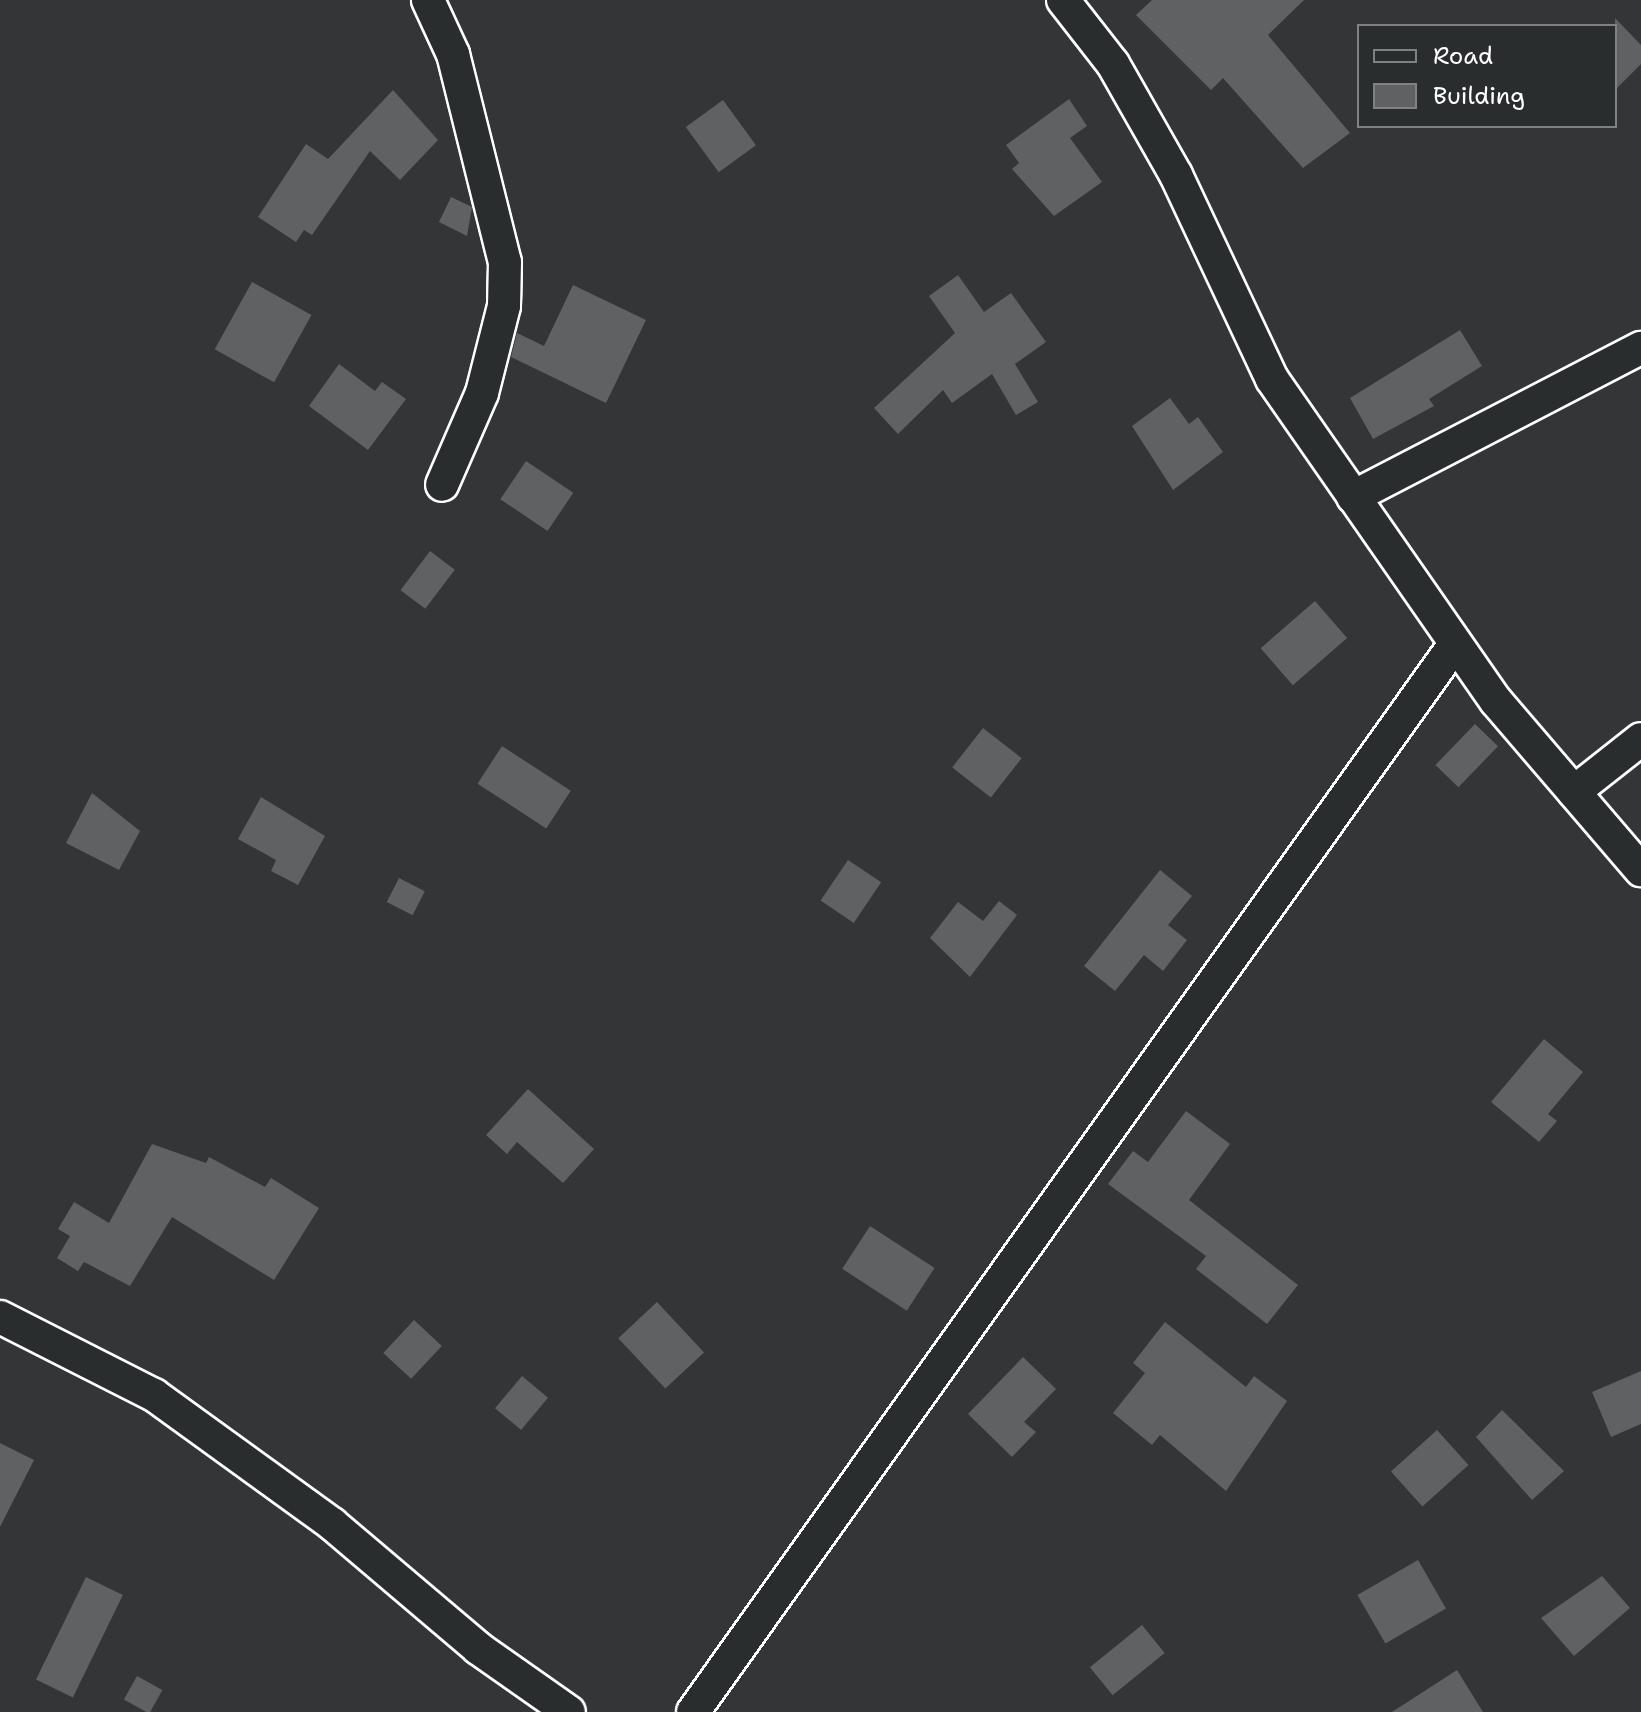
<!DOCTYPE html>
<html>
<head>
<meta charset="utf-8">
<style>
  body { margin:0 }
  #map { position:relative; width:1641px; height:1712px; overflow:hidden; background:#333536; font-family:"Shantell Sans",sans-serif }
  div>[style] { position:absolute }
  .building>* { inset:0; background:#5f6162; transform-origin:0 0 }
  .roads { filter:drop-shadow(2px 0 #fff) drop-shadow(-2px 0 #fff) drop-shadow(0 2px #fff) drop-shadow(0 -2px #fff) }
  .minor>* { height:32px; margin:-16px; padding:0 16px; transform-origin:16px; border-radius:16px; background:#2a2d2e }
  span { translate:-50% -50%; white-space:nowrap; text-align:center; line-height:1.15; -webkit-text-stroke:6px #2a2d2e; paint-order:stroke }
  .legend { position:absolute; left:1357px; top:24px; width:260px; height:104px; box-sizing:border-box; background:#2a2d2e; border:2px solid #7f8182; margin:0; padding:10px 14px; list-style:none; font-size:24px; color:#fff }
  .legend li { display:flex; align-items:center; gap:16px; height:40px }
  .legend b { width:40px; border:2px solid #7f8182 }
</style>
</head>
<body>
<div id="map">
  <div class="building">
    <i style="clip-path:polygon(1152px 0,1304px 0,1268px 35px,1350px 133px,1303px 168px,1223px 78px,1211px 90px,1136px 15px)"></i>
    <i style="clip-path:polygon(1615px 18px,1641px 45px,1641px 64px,1615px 90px)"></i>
    <i style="clip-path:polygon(393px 90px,438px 140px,400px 180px,370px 151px,312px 235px,304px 230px,296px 242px,258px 217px,306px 144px,328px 159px)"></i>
    <i style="clip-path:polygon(1069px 99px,1087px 126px,1070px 138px,1102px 182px,1054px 216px,1012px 169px,1019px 163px,1006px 145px)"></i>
    <i style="left:723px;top:100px;width:56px;height:46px;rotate:54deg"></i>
    <i style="clip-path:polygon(451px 197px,472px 207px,467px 236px,439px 222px)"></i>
    <i style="clip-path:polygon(958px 275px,984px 312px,1011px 293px,1046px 342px,1015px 364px,1038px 402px,1016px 415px,992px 374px,952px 403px,943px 390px,898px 434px,874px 408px,955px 333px,929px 296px)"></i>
    <i style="left:252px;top:282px;width:68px;height:77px;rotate:29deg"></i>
    <i style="clip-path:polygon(573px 285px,646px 320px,606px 403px,511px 357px,517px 333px,544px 346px)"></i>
    <i style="clip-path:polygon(1460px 330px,1482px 366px,1429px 399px,1434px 406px,1373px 439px,1350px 398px)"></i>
    <i style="clip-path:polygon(339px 364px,375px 391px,382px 382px,406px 399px,368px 450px,309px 406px)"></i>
    <i style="clip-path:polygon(1170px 398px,1189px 424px,1198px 417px,1223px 452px,1173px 490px,1132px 426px)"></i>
    <i style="left:526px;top:461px;width:57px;height:46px;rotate:34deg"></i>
    <i style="left:430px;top:551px;width:31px;height:49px;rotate:37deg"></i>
    <i style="left:1315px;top:601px;width:49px;height:72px;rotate:49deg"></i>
    <i style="left:1475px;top:724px;width:32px;height:57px;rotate:44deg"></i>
    <i style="left:983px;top:728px;width:49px;height:50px;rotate:38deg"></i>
    <i style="left:502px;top:746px;width:82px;height:45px;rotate:33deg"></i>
    <i style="clip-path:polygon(92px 793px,140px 831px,119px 870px,66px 843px)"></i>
    <i style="clip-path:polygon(261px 797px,325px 836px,298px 885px,271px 871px,276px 860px,238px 839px)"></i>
    <i style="left:848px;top:860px;width:40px;height:49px;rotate:34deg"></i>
    <i style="clip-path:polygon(1160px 870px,1192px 896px,1168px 925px,1187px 940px,1163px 971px,1144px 955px,1115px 991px,1084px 966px)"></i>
    <i style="left:399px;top:878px;width:29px;height:27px;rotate:27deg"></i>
    <i style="clip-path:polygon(999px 901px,1017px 915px,970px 977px,930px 938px,958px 902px,983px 921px)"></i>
    <i style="clip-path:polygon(1544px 1039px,1583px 1072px,1548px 1114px,1557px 1121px,1539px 1142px,1491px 1102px)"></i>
    <i style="clip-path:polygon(528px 1089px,594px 1149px,563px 1183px,517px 1142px,507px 1154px,486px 1135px)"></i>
    <i style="clip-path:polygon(1186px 1111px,1230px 1144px,1189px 1200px,1298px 1285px,1267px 1324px,1196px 1269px,1206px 1256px,1108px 1184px,1133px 1151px,1148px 1162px)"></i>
    <i style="clip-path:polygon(152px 1144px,206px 1163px,209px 1157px,265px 1187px,271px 1178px,319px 1208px,274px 1280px,172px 1217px,130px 1286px,84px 1262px,78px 1271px,57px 1258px,70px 1236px,58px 1229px,74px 1202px,109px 1223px)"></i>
    <i style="left:870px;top:1226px;width:77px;height:51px;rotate:33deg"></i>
    <i style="left:657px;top:1302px;width:69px;height:53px;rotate:47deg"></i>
    <i style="left:414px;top:1320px;width:38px;height:45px;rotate:43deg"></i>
    <i style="clip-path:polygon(1165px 1322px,1246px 1387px,1254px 1376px,1287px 1401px,1226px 1491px,1160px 1435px,1152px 1445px,1113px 1413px,1145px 1373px,1133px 1363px)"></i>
    <i style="clip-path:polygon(1023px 1357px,1056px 1389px,1024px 1422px,1036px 1432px,1012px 1457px,968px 1414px)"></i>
    <i style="clip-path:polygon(1641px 1371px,1641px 1424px,1611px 1437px,1592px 1392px)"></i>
    <i style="left:522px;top:1376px;width:34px;height:42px;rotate:40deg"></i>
    <i style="clip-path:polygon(1502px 1410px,1564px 1471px,1532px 1500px,1476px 1437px)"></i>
    <i style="left:1437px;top:1430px;width:47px;height:62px;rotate:48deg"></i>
    <i style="clip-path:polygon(0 1443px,34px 1460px,0 1527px)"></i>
    <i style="left:1418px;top:1560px;width:56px;height:70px;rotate:60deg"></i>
    <i style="clip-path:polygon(1602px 1576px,1630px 1608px,1574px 1656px,1541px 1618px)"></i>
    <i style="left:86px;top:1577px;width:41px;height:114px;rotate:26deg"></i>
    <i style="left:1142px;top:1625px;width:36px;height:67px;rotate:51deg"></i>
    <i style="clip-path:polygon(1457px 1670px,1483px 1712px,1392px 1712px)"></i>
    <i style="left:137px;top:1676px;width:29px;height:27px;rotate:29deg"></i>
  </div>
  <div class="roads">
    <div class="minor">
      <i style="left:428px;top:0;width:60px;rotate:65.2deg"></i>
      <i style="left:453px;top:54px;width:214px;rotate:76deg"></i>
      <i style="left:505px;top:262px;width:44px;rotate:91.3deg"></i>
      <i style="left:504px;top:306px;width:90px;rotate:104.2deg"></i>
      <i style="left:482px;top:393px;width:100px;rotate:113.5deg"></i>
      <i style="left:1063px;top:0;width:81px;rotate:52deg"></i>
      <i style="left:1113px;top:64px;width:128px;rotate:60.4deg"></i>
      <i style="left:1176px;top:175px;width:225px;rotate:64.8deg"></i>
      <i style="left:1272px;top:379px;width:392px;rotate:55.2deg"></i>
      <i style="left:1496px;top:701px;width:223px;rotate:49.4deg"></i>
      <i style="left:1353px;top:497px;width:324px;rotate:-27.4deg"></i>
      <i style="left:1574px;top:792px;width:85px;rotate:-38.3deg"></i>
      <i style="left:0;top:1317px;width:173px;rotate:26.9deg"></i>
      <i style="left:154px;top:1395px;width:220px;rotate:35.9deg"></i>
      <i style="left:332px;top:1524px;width:192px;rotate:40.3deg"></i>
      <i style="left:478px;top:1648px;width:111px;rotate:35.1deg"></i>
      <i style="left:693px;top:1712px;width:1312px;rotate:-54.49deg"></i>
    </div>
  </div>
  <ul class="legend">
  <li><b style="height:10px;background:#2a2d2e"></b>Road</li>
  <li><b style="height:22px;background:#5f6162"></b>Building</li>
  </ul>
</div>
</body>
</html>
